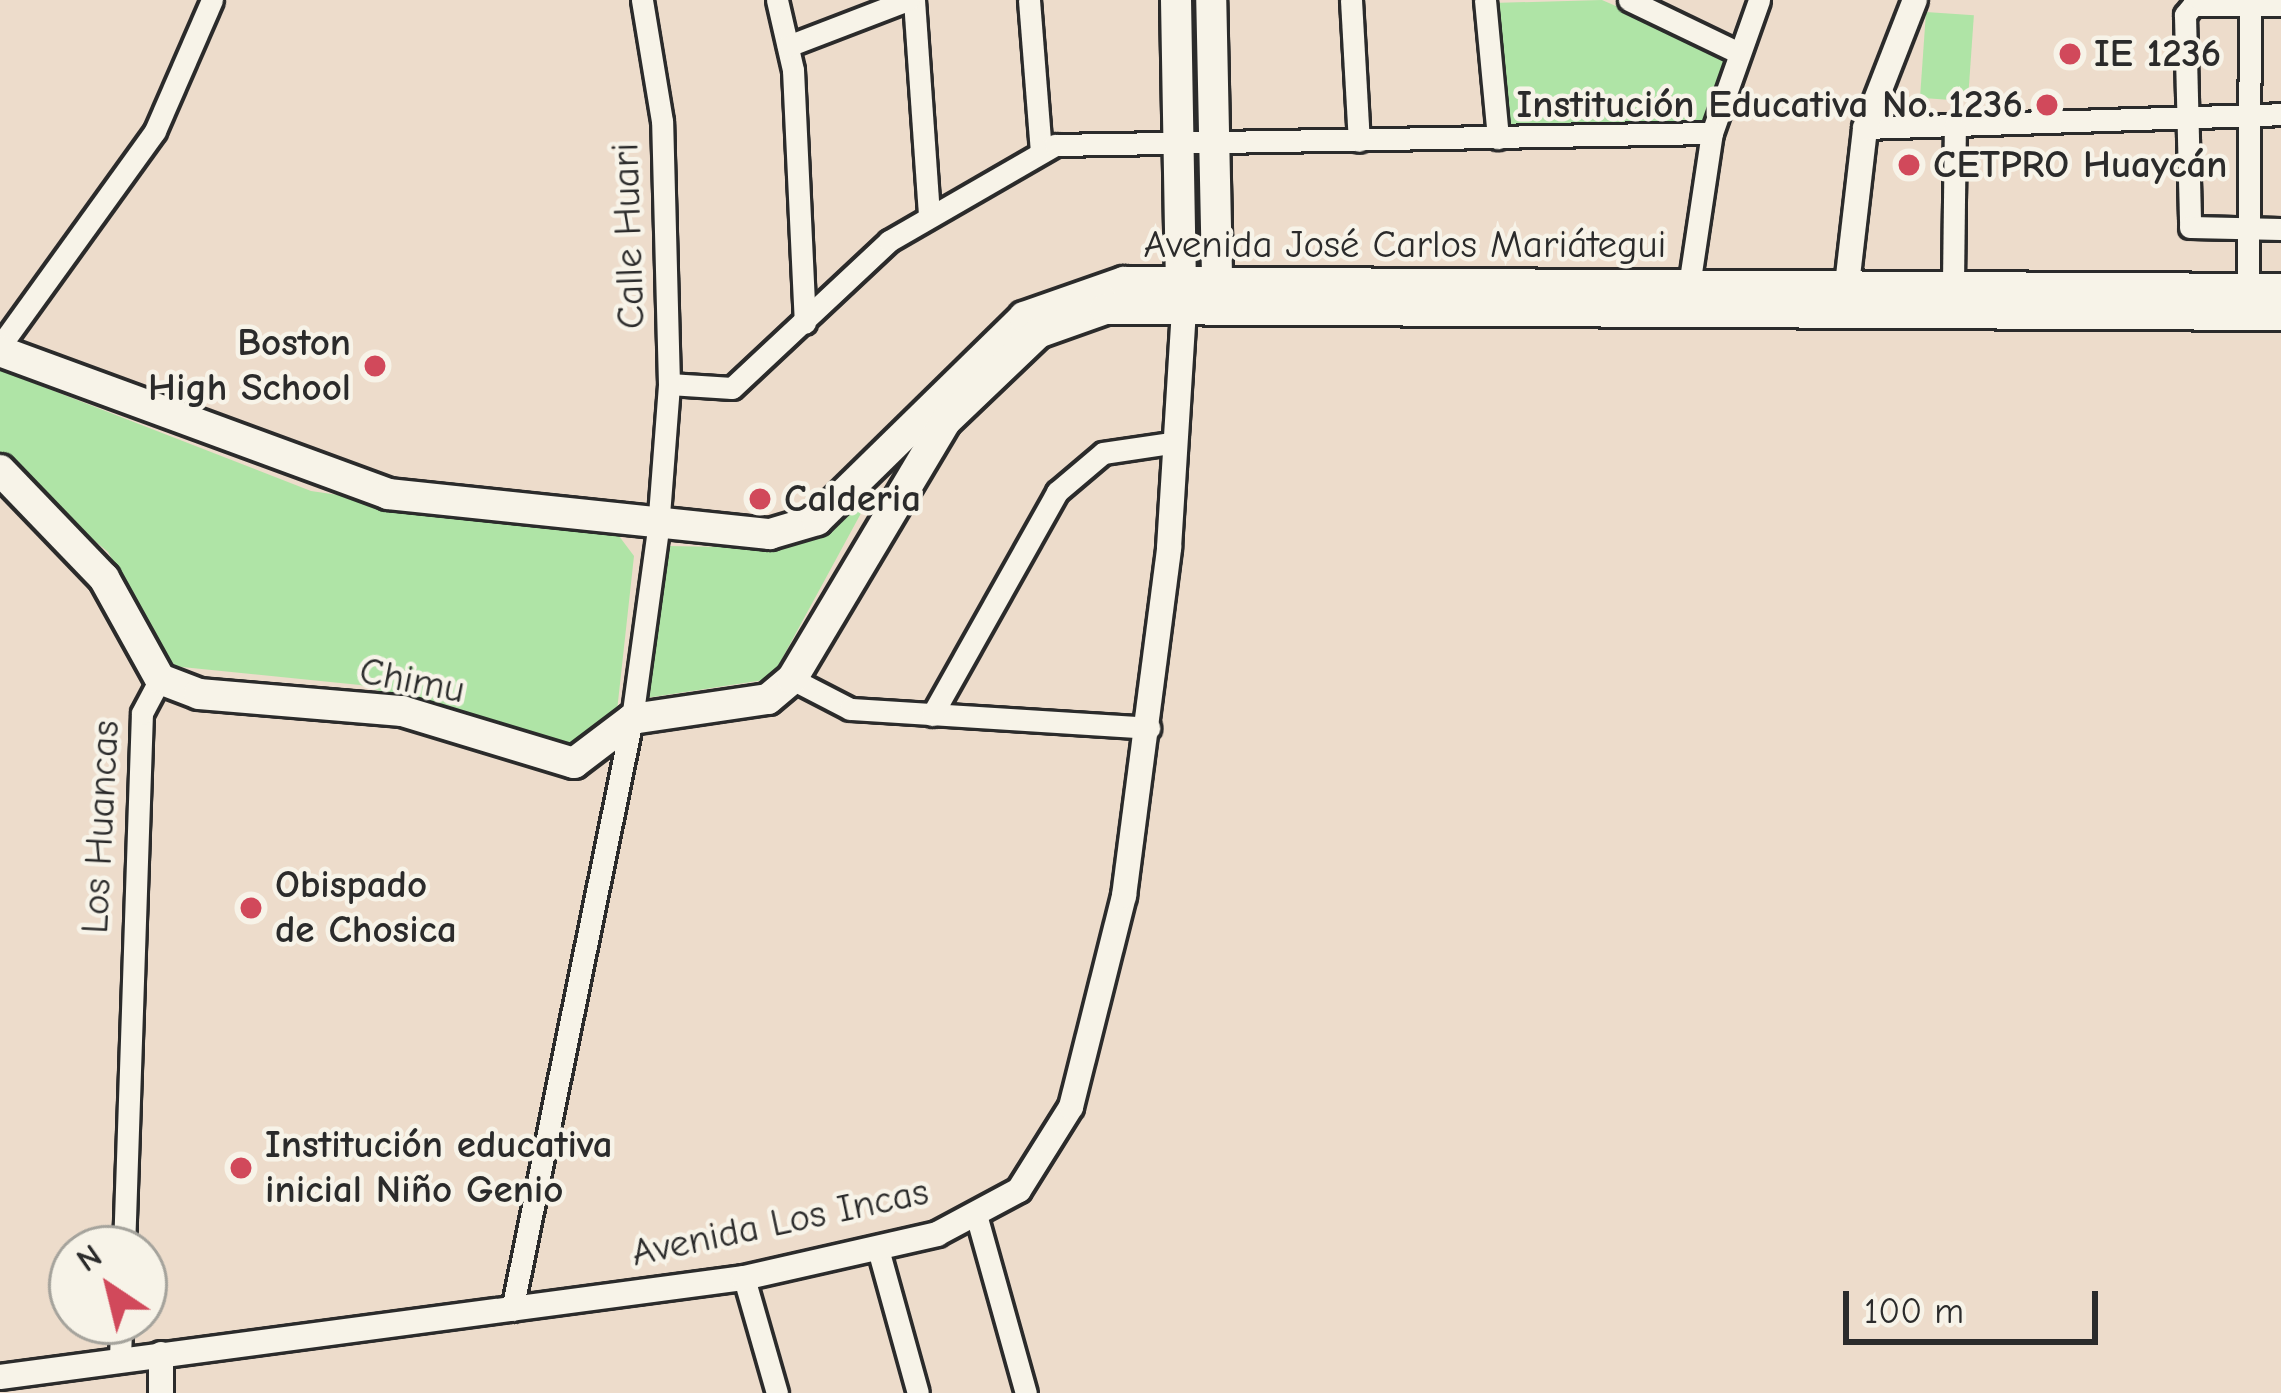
<!DOCTYPE html>
<html>
<head>
<meta charset="utf-8">
<style>
  body { margin:0 }
  #map { position:relative; width:2281px; height:1393px; overflow:hidden; background:#eddccb; font-family:"Comic Neue",sans-serif }
  div>[style] { position:absolute }
  .green>* { inset:0; background:#afe4a6; transform-origin:0 0 }
  .roads { filter:drop-shadow(3px 0 #2b2b2b) drop-shadow(-3px 0 #2b2b2b) drop-shadow(0 3px #2b2b2b) drop-shadow(0 -3px #2b2b2b) }
  .minor>* { height:21px; margin:-10.5px; padding:0 10.5px; transform-origin:10.5px; border-radius:10.5px; background:#f7f3e8 }
  .tertiary>* { height:24px; margin:-12px; padding:0 12px; transform-origin:12px; border-radius:12px; background:#f7f3e8 }
  .secondary>* { height:30px; margin:-15px; padding:0 15px; transform-origin:15px; border-radius:15px; background:#f7f3e8 }
  .dots>* { width:33px; height:33px; translate:-50% -50%; box-sizing:border-box; border:6px solid #f7f3e8; border-radius:50% }
  span { translate:-50% -50%; white-space:nowrap; text-align:center; line-height:1.15; -webkit-text-stroke:9px #f7f3e8; paint-order:stroke }
  .poi-label { font-size:39px; color:#2b2b2b; font-weight:700 }
  .left { translate:0 -50%; text-align:left }
  .right { translate:-100% -50%; text-align:right }
  .street-label { font-size:39px; color:#2b2b2b }
  .north { position:absolute; left:48px; top:1225px; width:120px; height:120px; box-sizing:border-box; background:#f7f3e8; border:3px solid #a5a39c; border-radius:50%; rotate:325deg; font-size:33px; font-weight:700; line-height:48px; text-align:center; color:#2b2b2b }
  .north::after { content:''; display:block; margin:auto; width:42px; height:54px; background:#d1495b; clip-path:polygon(50% 0,100% 100%,50% 72%,0 100%) }
  .scale { position:absolute; left:1843px; top:1291px; width:255px; height:54px; box-sizing:border-box; border:6px solid #2b2b2b; border-top:0; padding-left:15px; font-size:36px; line-height:42px; white-space:nowrap; color:#2b2b2b; -webkit-text-stroke:9px #f7f3e8; paint-order:stroke }
</style>
</head>
<body>
<div id="map">
  <div class="green">
    <i style="clip-path:polygon(1602px 0,1731px 56px,1706px 131px,1502px 132px,1492px 3px)"></i>
    <i style="left:1926px;top:12px;width:48px;height:86px;rotate:4deg"></i>
    <i style="clip-path:polygon(0 370px,311px 491px,619px 536px,634px 556px,616px 720px,567px 747px,360px 685px,172px 666px,108px 552px,0 462px)"></i>
    <i style="clip-path:polygon(885px 469px,771px 679px,646px 698px,668px 546px,778px 548px)"></i>
  </div>
  <div class="roads">
    <div class="minor">
      <i style="left:777px;top:0;width:72px;rotate:77.1deg"></i>
      <i style="left:793px;top:70px;width:253px;rotate:87.3deg"></i>
      <i style="left:914px;top:0;width:214px;rotate:86deg"></i>
      <i style="left:1029px;top:0;width:151px;rotate:85.5deg"></i>
      <i style="left:1351px;top:0;width:141px;rotate:86.8deg"></i>
      <i style="left:1485px;top:0;width:139px;rotate:84.6deg"></i>
      <i style="left:1629px;top:0;width:120px;rotate:25.7deg"></i>
      <i style="left:2281px;top:5px;width:88px;rotate:180deg"></i>
      <i style="left:2193px;top:5px;width:13px;rotate:129deg"></i>
      <i style="left:2185px;top:15px;width:212px;rotate:88.6deg"></i>
      <i style="left:2190px;top:227px;width:91px;rotate:1.3deg"></i>
      <i style="left:788px;top:46px;width:129px;rotate:-21deg"></i>
      <i style="left:1865px;top:128px;width:416px;rotate:-1.9deg"></i>
      <i style="left:1953px;top:283px;width:156px;rotate:-89.3deg"></i>
      <i style="left:1689px;top:286px;width:155px;rotate:-81.5deg"></i>
      <i style="left:1712px;top:133px;width:141px;rotate:-70.5deg"></i>
      <i style="left:2248px;top:299px;width:299px;rotate:-89.6deg"></i>
      <i style="left:0;top:346px;width:265px;rotate:-54.2deg"></i>
      <i style="left:155px;top:131px;width:143px;rotate:-66.5deg"></i>
      <i style="left:669px;top:384px;width:63px;rotate:3.6deg"></i>
      <i style="left:732px;top:388px;width:215px;rotate:-43.1deg"></i>
      <i style="left:889px;top:241px;width:192px;rotate:-30deg"></i>
      <i style="left:1055px;top:145px;width:657px;rotate:-1.05deg"></i>
      <i style="left:792px;top:679px;width:65px;rotate:27.3deg"></i>
      <i style="left:850px;top:709px;width:300px;rotate:3.6deg"></i>
      <i style="left:932px;top:715px;width:256px;rotate:-60.7deg"></i>
      <i style="left:1057px;top:492px;width:60px;rotate:-40.3deg"></i>
      <i style="left:1103px;top:453px;width:69px;rotate:-8.4deg"></i>
      <i style="left:977px;top:1218px;width:182px;rotate:74.4deg"></i>
      <i style="left:124px;top:1249px;width:536px;rotate:-88.08deg"></i>
      <i style="left:142px;top:713px;width:38px;rotate:-62deg"></i>
      <i style="left:878px;top:1249px;width:149px;rotate:74.5deg"></i>
      <i style="left:744px;top:1278px;width:120px;rotate:74deg"></i>
      <i style="left:512px;top:1310px;width:603px;rotate:-78.52deg"></i>
      <i style="left:632px;top:719px;width:193px;rotate:-82.2deg"></i>
      <i style="left:658px;top:528px;width:144px;rotate:-85.6deg"></i>
      <i style="left:669px;top:384px;width:263px;rotate:-91.5deg"></i>
      <i style="left:662px;top:121px;width:123px;rotate:-99.4deg"></i>
      <i style="left:120px;top:1358px;width:37px;rotate:-88deg"></i>
    </div>
    <div class="tertiary">
      <i style="left:1845px;top:302px;width:175px;rotate:-83.4deg"></i>
      <i style="left:1865px;top:128px;width:137px;rotate:-68.7deg"></i>
      <i style="left:161px;top:1354px;width:39px;rotate:90deg"></i>
      <i style="left:0;top:1377px;width:751px;rotate:-7.58deg"></i>
      <i style="left:744px;top:1278px;width:198px;rotate:-12.8deg"></i>
      <i style="left:937px;top:1234px;width:93px;rotate:-28.2deg"></i>
      <i style="left:1019px;top:1190px;width:98px;rotate:-57.9deg"></i>
      <i style="left:1071px;top:1107px;width:218px;rotate:-75.9deg"></i>
      <i style="left:1124px;top:896px;width:351px;rotate:-82.6deg"></i>
      <i style="left:1169px;top:548px;width:255px;rotate:-86.4deg"></i>
    </div>
    <div class="secondary">
      <i style="left:1176px;top:0;width:279px;rotate:89deg"></i>
      <i style="left:1205px;top:287px;width:17px;rotate:-45deg"></i>
      <i style="left:1217px;top:275px;width:275px;rotate:-91.2deg"></i>
      <i style="left:0;top:351px;width:414px;rotate:20.2deg"></i>
      <i style="left:388px;top:494px;width:384px;rotate:6deg"></i>
      <i style="left:770px;top:534px;width:49px;rotate:-16.6deg"></i>
      <i style="left:817px;top:520px;width:290px;rotate:-44.4deg"></i>
      <i style="left:1024px;top:317px;width:106px;rotate:-19.3deg"></i>
      <i style="left:1124px;top:282px;width:1157px;rotate:0.35deg"></i>
      <i style="left:0;top:470px;width:150px;rotate:46.1deg"></i>
      <i style="left:104px;top:578px;width:115px;rotate:61deg"></i>
      <i style="left:160px;top:679px;width:42px;rotate:21deg"></i>
      <i style="left:199px;top:694px;width:204px;rotate:4.8deg"></i>
      <i style="left:402px;top:711px;width:180px;rotate:16.8deg"></i>
      <i style="left:574px;top:763px;width:73px;rotate:-37.2deg"></i>
      <i style="left:632px;top:719px;width:137px;rotate:-8.4deg"></i>
      <i style="left:768px;top:699px;width:31px;rotate:-40deg"></i>
      <i style="left:792px;top:679px;width:299px;rotate:-59.2deg"></i>
      <i style="left:945px;top:422px;width:129px;rotate:-43.7deg"></i>
      <i style="left:1038px;top:333px;width:71px;rotate:-19.7deg"></i>
      <i style="left:1105px;top:309px;width:1176px;rotate:0.29deg"></i>
    </div>
  </div>
  <div class="dots">
    <i style="left:2070px;top:54px;background:#d1495b"></i>
    <i style="left:2047px;top:105px;background:#d1495b"></i>
    <i style="left:1909px;top:165px;background:#d1495b"></i>
    <i style="left:375px;top:366px;background:#d1495b"></i>
    <i style="left:760px;top:499px;background:#d1495b"></i>
    <i style="left:251px;top:908px;background:#d1495b"></i>
    <i style="left:241px;top:1168px;background:#d1495b"></i>
  </div>
  <div class="poi-label">
    <span class="left" style="left:2094px;top:54px">IE 1236</span>
    <span class="right" style="left:2023px;top:105px">Institución Educativa No. 1236</span>
    <span class="left" style="left:1933px;top:165px">CETPRO Huaycán</span>
    <span class="right" style="left:351px;top:366px">Boston<br>High School</span>
    <span class="left" style="left:784px;top:499px">Calderia</span>
    <span class="left" style="left:275px;top:908px">Obispado<br>de Chosica</span>
    <span class="left" style="left:265px;top:1168px">Institución educativa<br>inicial Niño Genio</span>
  </div>
  <div class="street-label">
    <span style="left:629px;top:236px;rotate:-92deg">Calle Huari</span>
    <span style="left:1405px;top:245px">Avenida José Carlos Mariátegui</span>
    <span style="left:412px;top:681px;rotate:11deg">Chimu</span>
    <span style="left:101px;top:827px;rotate:-87deg">Los Huancas</span>
    <span style="left:780px;top:1223px;rotate:-12deg">Avenida Los Incas</span>
  </div>
  <div class="north">N</div>
  <div class="scale">100 m</div>
</div>
</body>
</html>
